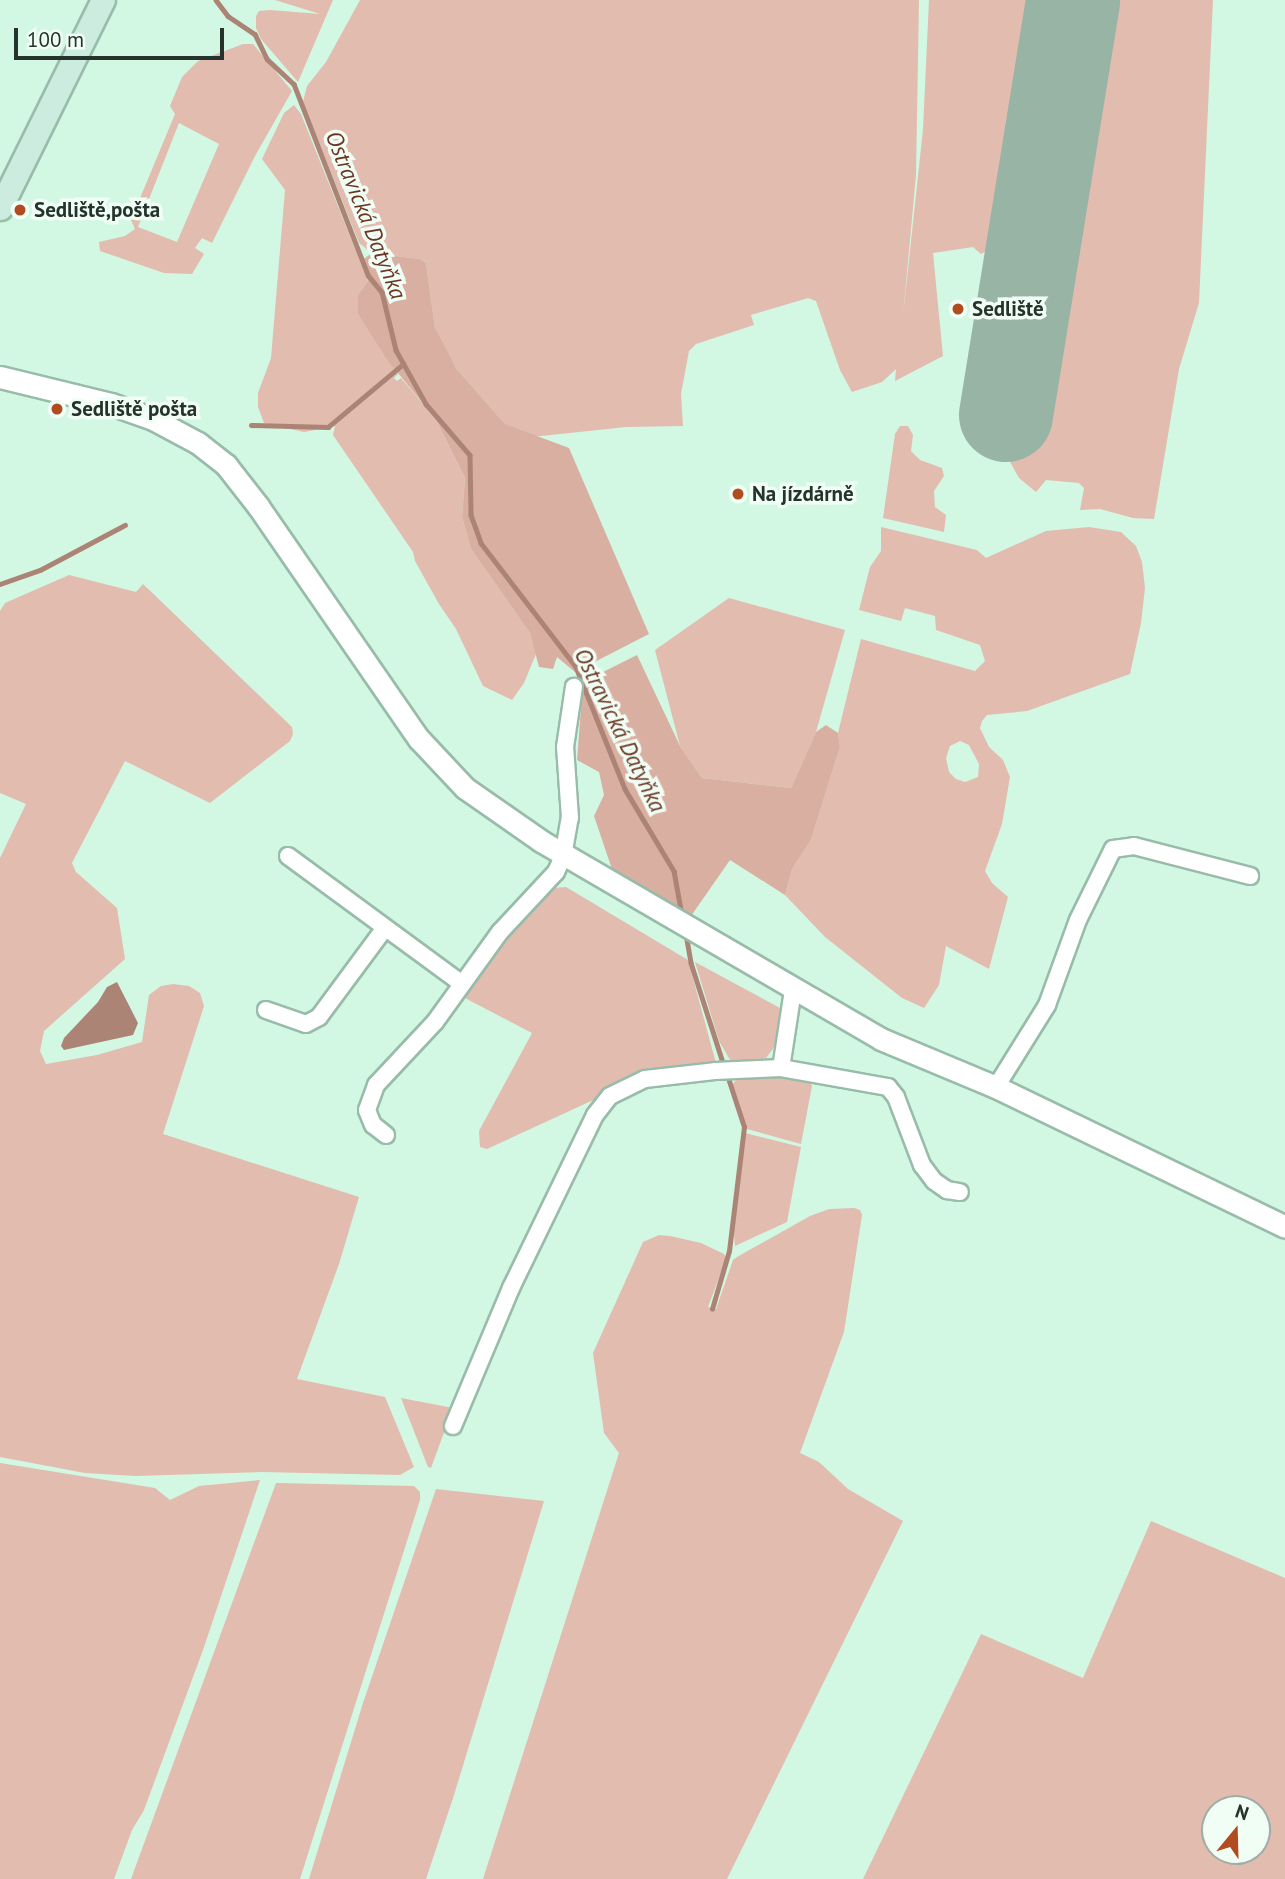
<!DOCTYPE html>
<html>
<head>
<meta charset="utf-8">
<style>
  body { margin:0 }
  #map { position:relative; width:1285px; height:1879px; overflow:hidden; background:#d2f7e3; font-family:"PT Sans",sans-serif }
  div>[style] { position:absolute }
  .green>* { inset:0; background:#e2bcaf }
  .forest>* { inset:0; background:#d8afa0 }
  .water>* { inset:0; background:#ab8476 }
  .stream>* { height:4.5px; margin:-2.25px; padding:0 2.25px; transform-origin:2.25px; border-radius:2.25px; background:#ab8476 }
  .runway>* { height:94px; margin:-47px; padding:0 47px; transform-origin:47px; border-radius:47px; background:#98b4a5 }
  .roads { filter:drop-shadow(2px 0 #98bca9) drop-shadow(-2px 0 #98bca9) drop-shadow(0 2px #98bca9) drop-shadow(0 -2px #98bca9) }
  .minor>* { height:16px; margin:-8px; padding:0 8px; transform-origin:8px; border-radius:8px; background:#fff }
  .tertiary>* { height:21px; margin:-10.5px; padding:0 10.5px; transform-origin:10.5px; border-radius:10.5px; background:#fff }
  .secondary>* { height:23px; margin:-11.5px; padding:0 11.5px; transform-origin:11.5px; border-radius:11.5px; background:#cbecde }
  .dots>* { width:19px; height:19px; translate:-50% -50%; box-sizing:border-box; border:4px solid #f0fef6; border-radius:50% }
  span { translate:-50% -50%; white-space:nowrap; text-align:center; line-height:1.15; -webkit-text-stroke:7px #f0fef6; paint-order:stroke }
  .poi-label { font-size:21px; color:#25332c; font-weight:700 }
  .left { translate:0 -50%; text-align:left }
  .water-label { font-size:23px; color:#6c3622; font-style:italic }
  .north { position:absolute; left:1201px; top:1795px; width:70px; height:70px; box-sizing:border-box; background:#f0fef6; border:2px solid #9fada5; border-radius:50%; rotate:19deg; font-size:19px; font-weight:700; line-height:28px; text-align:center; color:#25332c }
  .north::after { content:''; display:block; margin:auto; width:24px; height:32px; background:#b14b20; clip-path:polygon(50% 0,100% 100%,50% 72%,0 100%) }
  .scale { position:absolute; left:14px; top:28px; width:210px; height:32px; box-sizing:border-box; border:4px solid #25332c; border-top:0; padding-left:9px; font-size:21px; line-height:24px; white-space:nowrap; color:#25332c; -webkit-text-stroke:5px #f0fef6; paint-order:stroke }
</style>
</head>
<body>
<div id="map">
  <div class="green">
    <i style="clip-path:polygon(275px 0,333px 0,298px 82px,261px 39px,256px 28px,256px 16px,259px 11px,270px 10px,320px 14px)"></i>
    <i style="clip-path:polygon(360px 0,919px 0,916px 175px,903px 316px,923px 129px,929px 0,1213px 0,1199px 303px,1179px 369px,1154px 519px,1133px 518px,1100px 509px,1080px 510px,1084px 488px,1079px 483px,1046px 480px,1036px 492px,1019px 478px,998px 440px,1016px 441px,1025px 429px,986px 410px,1013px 235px,981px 254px,973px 247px,933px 253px,943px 356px,895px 381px,896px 369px,882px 382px,852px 392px,840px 370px,816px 301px,808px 298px,751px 315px,754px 325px,696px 344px,689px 351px,681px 394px,683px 426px,626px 427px,532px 437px,505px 424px,456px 368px,442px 344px,435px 328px,426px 263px,420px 259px,372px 253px,359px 243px,303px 102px,307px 86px,326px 62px)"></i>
    <i style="clip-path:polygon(evenodd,243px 44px,253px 44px,292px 91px,255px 156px,212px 243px,202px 238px,195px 248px,204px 254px,192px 274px,164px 273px,100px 251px,99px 242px,125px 236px,135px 229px,131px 220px,175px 114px,170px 106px,182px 77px,198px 61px,243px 44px,179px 123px,219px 144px,177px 242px,138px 227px,179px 123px)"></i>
    <i style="clip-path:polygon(294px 105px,301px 114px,368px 281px,358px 295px,358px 314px,398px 374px,394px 378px,397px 381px,401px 378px,435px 418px,465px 478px,462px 517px,471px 549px,530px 633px,536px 654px,524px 683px,512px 700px,483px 686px,456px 629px,439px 604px,415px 561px,413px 552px,333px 435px,335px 426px,304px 432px,264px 423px,258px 407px,258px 393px,271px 358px,285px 190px,262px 159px,284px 113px)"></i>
    <i style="clip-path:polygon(900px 426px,908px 426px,913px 435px,911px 451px,920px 460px,942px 468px,944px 476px,934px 491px,935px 507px,946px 515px,944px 532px,883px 518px,895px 434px)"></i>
    <i style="clip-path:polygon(evenodd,881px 527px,977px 550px,986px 558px,1046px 531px,1089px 527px,1121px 532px,1136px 546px,1142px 562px,1145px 588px,1141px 623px,1130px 674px,1027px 711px,987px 715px,982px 721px,980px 728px,989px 747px,1003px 760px,1010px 777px,1002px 824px,985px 871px,992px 883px,1008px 897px,989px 969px,946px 946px,939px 985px,924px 1008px,902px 998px,825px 937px,785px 895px,792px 869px,811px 840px,840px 747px,838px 733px,861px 639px,975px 671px,985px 661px,980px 645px,936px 630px,935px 616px,905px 608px,901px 621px,859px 610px,870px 567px,881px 551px,881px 527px,960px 741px,969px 745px,979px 764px,978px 777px,965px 782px,956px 779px,949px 772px,946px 758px,950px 746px,960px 741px)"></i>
    <i style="clip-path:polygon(69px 575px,136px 592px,143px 584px,292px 727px,293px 734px,290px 741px,210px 803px,125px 761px,72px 863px,76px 872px,117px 908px,125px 959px,44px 1031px,40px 1051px,46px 1064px,97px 1055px,142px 1042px,149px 995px,161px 986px,173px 984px,189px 986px,200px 993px,204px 1006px,163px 1134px,359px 1197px,339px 1264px,297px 1379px,385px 1397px,414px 1467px,400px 1475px,261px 1472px,136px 1476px,85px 1473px,0 1457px,0 858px,26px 804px,0 793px,0 611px,5px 603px)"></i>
    <i style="clip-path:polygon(729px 598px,845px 630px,816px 732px,791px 788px,702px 778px,680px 746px,655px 650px)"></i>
    <i style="clip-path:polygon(566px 887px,688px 960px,716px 1063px,643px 1073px,622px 1080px,602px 1096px,487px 1149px,480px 1147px,479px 1131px,532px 1033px,463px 997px,503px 936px,553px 888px)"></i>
    <i style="clip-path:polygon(695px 962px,780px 1008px,778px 1042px,766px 1058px,733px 1065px,719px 1041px)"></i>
    <i style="clip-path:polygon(783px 1073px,809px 1081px,812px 1086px,801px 1144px,747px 1129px,730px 1088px,738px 1077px)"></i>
    <i style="clip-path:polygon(745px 1133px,801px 1147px,787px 1222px,735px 1246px,732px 1215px)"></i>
    <i style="clip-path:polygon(854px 1208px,860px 1210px,862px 1215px,844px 1332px,800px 1453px,819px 1462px,848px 1489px,903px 1521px,727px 1879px,483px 1879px,619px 1453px,604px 1433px,593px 1353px,643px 1242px,659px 1235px,670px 1236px,701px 1243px,724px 1254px,726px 1259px,708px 1307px,716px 1309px,733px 1260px,737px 1257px,810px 1216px,829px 1209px)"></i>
    <i style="clip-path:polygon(401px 1398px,453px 1408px,431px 1468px,428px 1467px)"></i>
    <i style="clip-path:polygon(0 1463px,155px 1488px,170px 1500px,199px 1486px,260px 1480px,203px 1650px,144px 1810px,132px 1830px,114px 1879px,0 1879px)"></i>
    <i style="clip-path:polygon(276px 1483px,414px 1486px,420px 1492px,420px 1500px,300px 1879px,131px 1879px)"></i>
    <i style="clip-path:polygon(436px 1489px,544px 1501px,454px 1795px,426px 1879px,309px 1879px,363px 1703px)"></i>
    <i style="clip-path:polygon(evenodd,1151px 1521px,1285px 1578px,1285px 1879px,863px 1879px,981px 1634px,1083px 1678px,1151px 1521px,1257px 1809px,1257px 1851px,1215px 1851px,1215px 1809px,1257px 1809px)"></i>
  </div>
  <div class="forest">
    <i style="clip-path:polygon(372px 253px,420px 259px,426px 263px,435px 328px,456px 368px,505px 424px,569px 448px,649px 634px,575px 672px,557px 657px,553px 669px,539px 667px,530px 633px,471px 549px,462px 517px,465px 478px,435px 418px,388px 361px,358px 314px,358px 295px,368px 281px,361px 261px)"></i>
    <i style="clip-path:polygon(637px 655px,680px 746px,702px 778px,791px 788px,816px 732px,826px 725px,838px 733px,840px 747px,811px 840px,792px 869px,785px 895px,730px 860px,691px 916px,614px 875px,594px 816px,604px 795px,599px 772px,577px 760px,583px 682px)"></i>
  </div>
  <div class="water">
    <i style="clip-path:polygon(117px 982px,138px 1023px,133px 1035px,64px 1050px,61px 1046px,64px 1038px,98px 1002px,107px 987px)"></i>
  </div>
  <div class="stream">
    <i style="left:216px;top:0;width:20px;rotate:53deg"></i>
    <i style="left:228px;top:16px;width:32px;rotate:34deg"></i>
    <i style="left:255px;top:34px;width:28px;rotate:64deg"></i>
    <i style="left:267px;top:59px;width:37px;rotate:43deg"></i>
    <i style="left:294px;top:84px;width:205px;rotate:68.8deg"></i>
    <i style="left:368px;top:275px;width:22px;rotate:51deg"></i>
    <i style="left:382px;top:292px;width:60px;rotate:76.4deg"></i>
    <i style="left:396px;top:350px;width:62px;rotate:60.9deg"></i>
    <i style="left:426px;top:404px;width:67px;rotate:49.2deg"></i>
    <i style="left:470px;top:455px;width:60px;rotate:89deg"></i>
    <i style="left:471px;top:515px;width:30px;rotate:70deg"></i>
    <i style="left:481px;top:543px;width:156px;rotate:52.5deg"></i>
    <i style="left:576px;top:667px;width:131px;rotate:68.1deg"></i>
    <i style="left:625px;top:789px;width:96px;rotate:59.1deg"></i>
    <i style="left:674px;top:871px;width:45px;rotate:79.7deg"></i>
    <i style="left:251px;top:425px;width:77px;rotate:1.5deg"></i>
    <i style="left:328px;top:427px;width:98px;rotate:-40deg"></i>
    <i style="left:0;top:584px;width:42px;rotate:-19.3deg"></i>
    <i style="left:40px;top:570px;width:96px;rotate:-27.9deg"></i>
    <i style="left:686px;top:934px;width:29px;rotate:80deg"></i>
    <i style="left:691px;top:963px;width:108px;rotate:72.2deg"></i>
    <i style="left:712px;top:1309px;width:60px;rotate:-73.7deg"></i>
    <i style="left:729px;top:1251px;width:125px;rotate:-83.1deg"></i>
    <i style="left:744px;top:1127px;width:55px;rotate:-108.1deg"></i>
  </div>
  <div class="runway">
    <i style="left:1006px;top:415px;width:420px;rotate:-80.8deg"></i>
  </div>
  <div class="roads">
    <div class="minor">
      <i style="left:288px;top:856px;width:216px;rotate:36.3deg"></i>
      <i style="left:793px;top:990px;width:79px;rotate:98.7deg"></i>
      <i style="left:781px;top:1068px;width:109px;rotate:10.1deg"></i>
      <i style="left:888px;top:1087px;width:13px;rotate:51deg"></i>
      <i style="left:896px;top:1097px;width:73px;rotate:69.1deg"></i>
      <i style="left:922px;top:1165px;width:20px;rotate:53deg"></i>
      <i style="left:934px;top:1181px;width:16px;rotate:35deg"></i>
      <i style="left:947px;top:1190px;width:13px;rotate:9deg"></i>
      <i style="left:266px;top:1010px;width:42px;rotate:19.3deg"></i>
      <i style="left:306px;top:1024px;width:15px;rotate:-28deg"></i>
      <i style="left:319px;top:1017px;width:109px;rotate:-53.5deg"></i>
      <i style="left:996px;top:1087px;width:97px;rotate:-58.1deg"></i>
      <i style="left:1047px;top:1005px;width:90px;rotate:-70deg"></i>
      <i style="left:1078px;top:920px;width:79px;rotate:-63.8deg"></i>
      <i style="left:1113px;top:849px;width:21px;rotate:-8deg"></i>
      <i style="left:1134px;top:846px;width:120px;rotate:14.5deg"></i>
      <i style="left:386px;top:1135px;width:16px;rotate:-142deg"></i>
      <i style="left:373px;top:1125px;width:16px;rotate:-112deg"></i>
      <i style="left:367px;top:1110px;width:27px;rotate:-70deg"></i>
      <i style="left:376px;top:1085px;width:86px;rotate:-46.9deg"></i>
      <i style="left:435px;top:1022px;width:111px;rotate:-54.2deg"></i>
      <i style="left:500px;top:932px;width:82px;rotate:-47deg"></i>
      <i style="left:556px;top:872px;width:17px;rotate:-66deg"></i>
      <i style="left:563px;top:856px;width:39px;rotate:-80deg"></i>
      <i style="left:570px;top:818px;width:71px;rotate:-94deg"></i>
      <i style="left:565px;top:747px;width:61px;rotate:-81.5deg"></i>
      <i style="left:453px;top:1426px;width:150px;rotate:-67.2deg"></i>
      <i style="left:511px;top:1288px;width:192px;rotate:-64.1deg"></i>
      <i style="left:595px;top:1115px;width:24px;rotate:-52deg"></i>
      <i style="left:610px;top:1096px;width:39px;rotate:-26deg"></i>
      <i style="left:645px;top:1079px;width:70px;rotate:-6.5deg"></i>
      <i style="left:715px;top:1071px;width:66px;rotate:-2.6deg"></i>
    </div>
    <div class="tertiary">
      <i style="left:0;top:377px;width:114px;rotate:13.7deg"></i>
      <i style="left:111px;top:404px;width:45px;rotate:19.7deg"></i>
      <i style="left:153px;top:419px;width:51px;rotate:28.1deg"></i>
      <i style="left:198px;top:443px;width:36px;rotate:38deg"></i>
      <i style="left:226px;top:465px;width:52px;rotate:52deg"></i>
      <i style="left:258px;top:506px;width:283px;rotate:55.4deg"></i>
      <i style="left:419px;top:739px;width:67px;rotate:46.8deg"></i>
      <i style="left:465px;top:788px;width:93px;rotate:34.9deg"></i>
      <i style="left:541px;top:841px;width:393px;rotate:30.2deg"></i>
      <i style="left:881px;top:1039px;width:125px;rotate:22.7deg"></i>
      <i style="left:996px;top:1087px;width:321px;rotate:25.8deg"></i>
    </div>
    <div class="secondary">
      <i style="left:0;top:208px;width:232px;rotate:-63.7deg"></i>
    </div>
  </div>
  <div class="dots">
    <i style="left:20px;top:210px;background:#b14b20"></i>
    <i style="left:958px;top:309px;background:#b14b20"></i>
    <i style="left:57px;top:409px;background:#b14b20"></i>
    <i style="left:738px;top:494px;background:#b14b20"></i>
  </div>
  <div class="poi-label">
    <span class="left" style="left:34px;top:210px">Sedliště,pošta</span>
    <span class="left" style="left:972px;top:309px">Sedliště</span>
    <span class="left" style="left:71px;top:409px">Sedliště pošta</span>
    <span class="left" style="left:752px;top:494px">Na jízdárně</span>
  </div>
  <div class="water-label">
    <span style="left:366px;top:215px;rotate:68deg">Ostravická Datyňka</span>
    <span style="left:620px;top:730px;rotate:64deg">Ostravická Datyňka</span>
  </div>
  <div class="north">N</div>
  <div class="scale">100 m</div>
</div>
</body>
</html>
